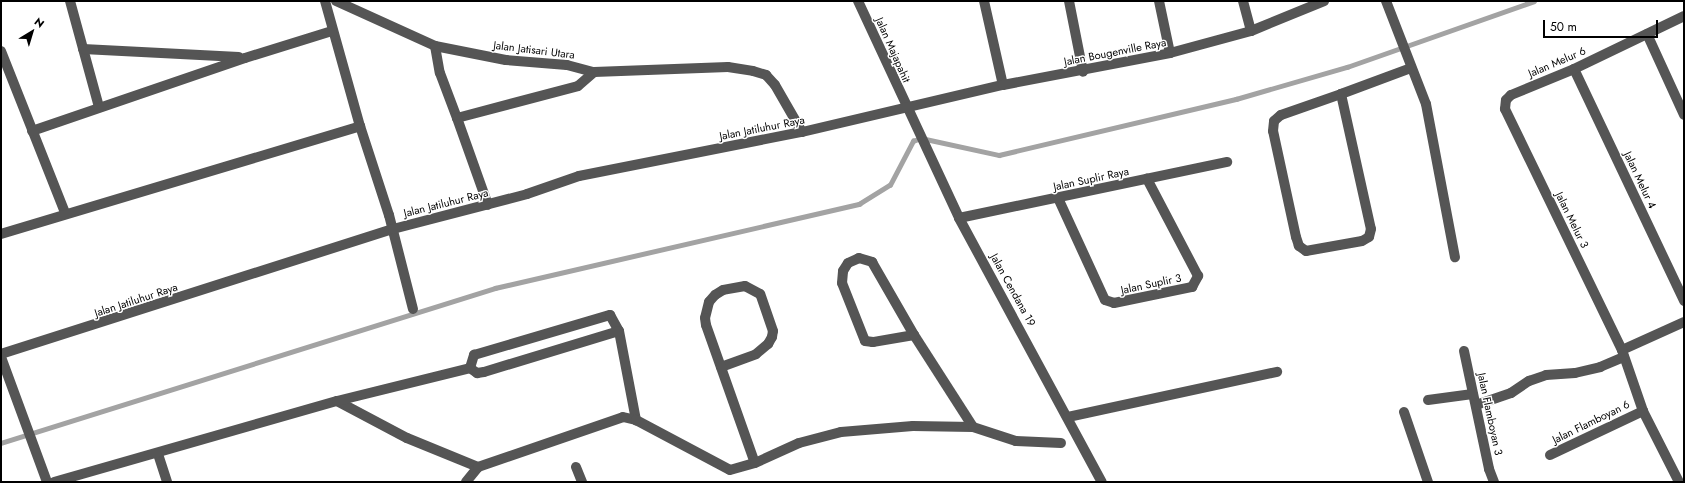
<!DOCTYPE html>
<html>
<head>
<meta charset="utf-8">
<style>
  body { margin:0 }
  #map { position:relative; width:1685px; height:483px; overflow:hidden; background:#fff; font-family:Jost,sans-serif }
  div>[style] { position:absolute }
  .stream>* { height:4.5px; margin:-2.25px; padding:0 2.25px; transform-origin:2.25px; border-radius:2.25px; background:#a3a3a3 }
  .minor>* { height:10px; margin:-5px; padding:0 5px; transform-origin:5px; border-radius:5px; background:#555 }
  span { translate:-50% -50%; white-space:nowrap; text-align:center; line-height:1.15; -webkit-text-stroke:3px #fff; paint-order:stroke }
  .street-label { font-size:11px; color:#000 }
  .frame { position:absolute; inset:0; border:2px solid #000; pointer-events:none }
  .north { position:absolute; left:12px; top:12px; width:40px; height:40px; -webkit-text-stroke:3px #fff; paint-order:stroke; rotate:38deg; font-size:11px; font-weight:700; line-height:16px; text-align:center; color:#000 }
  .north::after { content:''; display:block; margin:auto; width:14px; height:18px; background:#000; clip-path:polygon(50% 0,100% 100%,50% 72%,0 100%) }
  .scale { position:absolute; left:1543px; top:20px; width:115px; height:18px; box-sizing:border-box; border:2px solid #000; border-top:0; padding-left:5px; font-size:12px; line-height:14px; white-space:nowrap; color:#000; -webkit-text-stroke:3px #fff; paint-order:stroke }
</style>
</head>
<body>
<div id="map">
  <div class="stream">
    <i style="left:1px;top:443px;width:518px;rotate:-17.42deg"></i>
    <i style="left:495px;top:288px;width:374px;rotate:-13deg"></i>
    <i style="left:859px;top:204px;width:36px;rotate:-32deg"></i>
    <i style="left:890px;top:185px;width:50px;rotate:-62.4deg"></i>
    <i style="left:913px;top:141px;width:9px;rotate:-21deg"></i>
    <i style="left:921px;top:138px;width:80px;rotate:12.3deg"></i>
    <i style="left:999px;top:155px;width:244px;rotate:-13.3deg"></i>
    <i style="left:1236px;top:99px;width:116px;rotate:-16.1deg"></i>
    <i style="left:1347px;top:67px;width:198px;rotate:-19.4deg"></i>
  </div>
  <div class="minor">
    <i style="left:70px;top:1px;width:110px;rotate:74.7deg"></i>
    <i style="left:325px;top:1px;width:130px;rotate:74.4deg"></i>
    <i style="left:360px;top:126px;width:94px;rotate:72deg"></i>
    <i style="left:389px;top:215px;width:97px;rotate:75.7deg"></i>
    <i style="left:336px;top:1px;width:109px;rotate:24.4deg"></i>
    <i style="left:435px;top:46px;width:72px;rotate:11.2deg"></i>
    <i style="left:506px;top:60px;width:61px;rotate:4.7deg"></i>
    <i style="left:567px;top:65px;width:28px;rotate:15deg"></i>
    <i style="left:594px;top:72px;width:134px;rotate:-2.1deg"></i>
    <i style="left:728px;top:67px;width:25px;rotate:9deg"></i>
    <i style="left:753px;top:71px;width:14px;rotate:17deg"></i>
    <i style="left:766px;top:75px;width:13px;rotate:48deg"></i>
    <i style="left:775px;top:85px;width:54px;rotate:60.1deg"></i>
    <i style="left:858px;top:1px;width:239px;rotate:65deg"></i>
    <i style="left:959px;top:218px;width:300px;rotate:61.6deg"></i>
    <i style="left:984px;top:1px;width:86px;rotate:77.3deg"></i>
    <i style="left:1069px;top:1px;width:72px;rotate:78.8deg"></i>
    <i style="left:1159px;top:1px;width:53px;rotate:78.1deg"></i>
    <i style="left:1243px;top:1px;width:31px;rotate:75deg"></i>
    <i style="left:1386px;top:1px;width:110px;rotate:68.8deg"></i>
    <i style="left:1426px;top:104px;width:156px;rotate:79.3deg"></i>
    <i style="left:1647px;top:34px;width:89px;rotate:65.4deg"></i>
    <i style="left:435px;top:46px;width:27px;rotate:80deg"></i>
    <i style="left:440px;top:73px;width:48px;rotate:69.3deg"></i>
    <i style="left:457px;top:118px;width:125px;rotate:-14.8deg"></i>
    <i style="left:578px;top:86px;width:21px;rotate:-41deg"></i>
    <i style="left:83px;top:49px;width:156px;rotate:2.9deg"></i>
    <i style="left:1px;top:51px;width:174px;rotate:68.4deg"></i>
    <i style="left:1574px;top:69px;width:257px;rotate:64.6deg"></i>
    <i style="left:1341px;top:94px;width:138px;rotate:77.5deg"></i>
    <i style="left:1371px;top:229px;width:8px;rotate:104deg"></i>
    <i style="left:1369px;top:237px;width:8px;rotate:150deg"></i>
    <i style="left:1362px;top:241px;width:57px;rotate:169.9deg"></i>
    <i style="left:1306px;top:251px;width:9px;rotate:-144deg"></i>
    <i style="left:1299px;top:246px;width:9px;rotate:-108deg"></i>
    <i style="left:1296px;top:237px;width:108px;rotate:-102.2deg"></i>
    <i style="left:1273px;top:131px;width:10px;rotate:-84deg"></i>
    <i style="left:1274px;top:121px;width:9px;rotate:-41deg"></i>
    <i style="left:1281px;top:115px;width:64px;rotate:-19.3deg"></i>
    <i style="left:1341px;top:94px;width:75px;rotate:-20.4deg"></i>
    <i style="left:457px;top:118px;width:92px;rotate:70.4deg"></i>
    <i style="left:32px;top:131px;width:225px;rotate:-18.9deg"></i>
    <i style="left:245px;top:58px;width:91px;rotate:-17.2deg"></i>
    <i style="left:1058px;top:198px;width:112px;rotate:65.3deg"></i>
    <i style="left:1105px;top:300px;width:9px;rotate:18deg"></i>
    <i style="left:1114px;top:303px;width:80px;rotate:-11.6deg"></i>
    <i style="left:1192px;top:287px;width:13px;rotate:-61deg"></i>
    <i style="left:1198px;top:276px;width:110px;rotate:-117.7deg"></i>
    <i style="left:959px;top:218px;width:274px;rotate:-11.8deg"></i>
    <i style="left:1px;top:234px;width:375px;rotate:-16.7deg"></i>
    <i style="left:914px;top:335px;width:42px;rotate:170.3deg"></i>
    <i style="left:873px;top:342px;width:8px;rotate:-173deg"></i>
    <i style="left:865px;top:341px;width:62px;rotate:-111.6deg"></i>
    <i style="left:842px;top:283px;width:12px;rotate:-85deg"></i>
    <i style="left:843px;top:271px;width:9px;rotate:-58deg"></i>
    <i style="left:848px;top:263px;width:12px;rotate:-24deg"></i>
    <i style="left:859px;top:258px;width:14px;rotate:17deg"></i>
    <i style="left:872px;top:262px;width:84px;rotate:60.1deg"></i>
    <i style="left:914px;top:335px;width:109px;rotate:57.3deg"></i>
    <i style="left:1622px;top:350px;width:68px;rotate:-24.3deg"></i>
    <i style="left:1464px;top:351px;width:121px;rotate:78deg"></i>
    <i style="left:1489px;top:469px;width:14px;rotate:69deg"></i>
    <i style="left:1px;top:354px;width:411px;rotate:-17.7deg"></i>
    <i style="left:393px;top:229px;width:138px;rotate:-14.6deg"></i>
    <i style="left:527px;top:194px;width:55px;rotate:-19.1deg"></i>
    <i style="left:579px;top:176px;width:227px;rotate:-11.2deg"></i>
    <i style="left:802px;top:132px;width:206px;rotate:-13.2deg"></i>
    <i style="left:1003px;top:85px;width:170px;rotate:-10.8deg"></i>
    <i style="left:1170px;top:53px;width:84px;rotate:-15.2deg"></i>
    <i style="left:1251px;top:31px;width:79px;rotate:-22.3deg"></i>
    <i style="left:1px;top:357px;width:133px;rotate:69.8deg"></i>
    <i style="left:721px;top:367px;width:37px;rotate:-20deg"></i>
    <i style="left:756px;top:354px;width:16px;rotate:-40deg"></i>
    <i style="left:768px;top:344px;width:8px;rotate:-60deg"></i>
    <i style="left:772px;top:337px;width:6px;rotate:-81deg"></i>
    <i style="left:773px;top:331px;width:39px;rotate:-109deg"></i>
    <i style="left:760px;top:294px;width:17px;rotate:-152deg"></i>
    <i style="left:745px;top:286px;width:22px;rotate:170deg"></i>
    <i style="left:723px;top:290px;width:9px;rotate:148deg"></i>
    <i style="left:715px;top:295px;width:9px;rotate:131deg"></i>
    <i style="left:709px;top:302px;width:16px;rotate:104deg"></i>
    <i style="left:705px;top:318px;width:7px;rotate:82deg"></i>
    <i style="left:706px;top:325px;width:146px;rotate:70.5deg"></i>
    <i style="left:470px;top:368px;width:14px;rotate:-73deg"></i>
    <i style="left:474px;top:355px;width:142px;rotate:-16.4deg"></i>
    <i style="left:610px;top:315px;width:18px;rotate:61deg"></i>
    <i style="left:619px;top:331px;width:91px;rotate:79.2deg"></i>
    <i style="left:470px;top:368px;width:9px;rotate:36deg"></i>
    <i style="left:477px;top:373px;width:7px;rotate:-8deg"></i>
    <i style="left:484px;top:372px;width:141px;rotate:-16.9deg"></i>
    <i style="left:1428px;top:400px;width:45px;rotate:-7.6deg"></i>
    <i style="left:337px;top:401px;width:79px;rotate:27.9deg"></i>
    <i style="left:407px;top:438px;width:77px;rotate:22.2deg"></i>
    <i style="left:1476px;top:405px;width:37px;rotate:-19deg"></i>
    <i style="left:1511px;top:393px;width:22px;rotate:-34deg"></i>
    <i style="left:1529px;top:381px;width:18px;rotate:-19deg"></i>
    <i style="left:1546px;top:375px;width:29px;rotate:-4deg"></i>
    <i style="left:1575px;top:373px;width:26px;rotate:-13deg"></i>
    <i style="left:1600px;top:367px;width:26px;rotate:-23deg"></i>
    <i style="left:1404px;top:412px;width:74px;rotate:71.1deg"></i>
    <i style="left:1068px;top:417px;width:214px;rotate:-12.2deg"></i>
    <i style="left:158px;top:454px;width:29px;rotate:72deg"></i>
    <i style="left:1550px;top:455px;width:103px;rotate:-25.3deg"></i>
    <i style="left:576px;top:467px;width:16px;rotate:68deg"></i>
    <i style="left:54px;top:482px;width:294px;rotate:-16deg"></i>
    <i style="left:337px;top:401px;width:137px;rotate:-13.9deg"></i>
    <i style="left:466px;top:482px;width:19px;rotate:-51deg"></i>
    <i style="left:478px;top:467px;width:153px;rotate:-19deg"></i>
    <i style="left:623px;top:417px;width:13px;rotate:13deg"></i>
    <i style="left:636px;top:420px;width:106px;rotate:28deg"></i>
    <i style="left:730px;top:470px;width:26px;rotate:-16deg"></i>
    <i style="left:755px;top:463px;width:48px;rotate:-24.4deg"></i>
    <i style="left:799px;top:443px;width:43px;rotate:-14.7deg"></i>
    <i style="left:841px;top:432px;width:72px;rotate:-4.8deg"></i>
    <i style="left:913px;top:426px;width:60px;rotate:1deg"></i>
    <i style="left:973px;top:427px;width:45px;rotate:18deg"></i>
    <i style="left:1016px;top:441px;width:45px;rotate:2.5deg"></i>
    <i style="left:1679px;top:482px;width:80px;rotate:-116.9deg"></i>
    <i style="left:1643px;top:411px;width:65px;rotate:-109deg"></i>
    <i style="left:1622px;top:350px;width:268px;rotate:-115.9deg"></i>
    <i style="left:1505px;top:109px;width:9px;rotate:-84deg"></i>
    <i style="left:1506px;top:100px;width:7px;rotate:-45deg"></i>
    <i style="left:1511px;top:95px;width:68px;rotate:-22.4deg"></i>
    <i style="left:1574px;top:69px;width:122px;rotate:-25.7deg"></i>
  </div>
  <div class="street-label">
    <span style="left:534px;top:50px;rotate:7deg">Jalan Jatisari Utara</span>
    <span style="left:893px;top:50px;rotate:66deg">Jalan Majapahit</span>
    <span style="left:1115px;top:52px;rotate:-11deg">Jalan Bougenville Raya</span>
    <span style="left:1557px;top:62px;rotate:-23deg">Jalan Melur 6</span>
    <span style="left:762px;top:128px;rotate:-11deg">Jalan Jatiluhur Raya</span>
    <span style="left:1091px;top:179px;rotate:-12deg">Jalan Suplir Raya</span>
    <span style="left:1640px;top:180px;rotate:65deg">Jalan Melur 4</span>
    <span style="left:446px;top:203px;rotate:-14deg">Jalan Jatiluhur Raya</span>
    <span style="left:1572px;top:220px;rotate:64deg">Jalan Melur 3</span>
    <span style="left:1151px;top:284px;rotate:-12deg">Jalan Suplir 3</span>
    <span style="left:1013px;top:290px;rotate:61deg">Jalan Cendana 19</span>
    <span style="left:136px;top:300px;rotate:-18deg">Jalan Jatiluhur Raya</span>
    <span style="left:1490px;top:414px;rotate:78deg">Jalan Flamboyan 3</span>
    <span style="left:1591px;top:422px;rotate:-26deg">Jalan Flamboyan 6</span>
  </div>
  <div class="frame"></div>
  <div class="north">N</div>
  <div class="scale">50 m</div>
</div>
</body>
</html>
